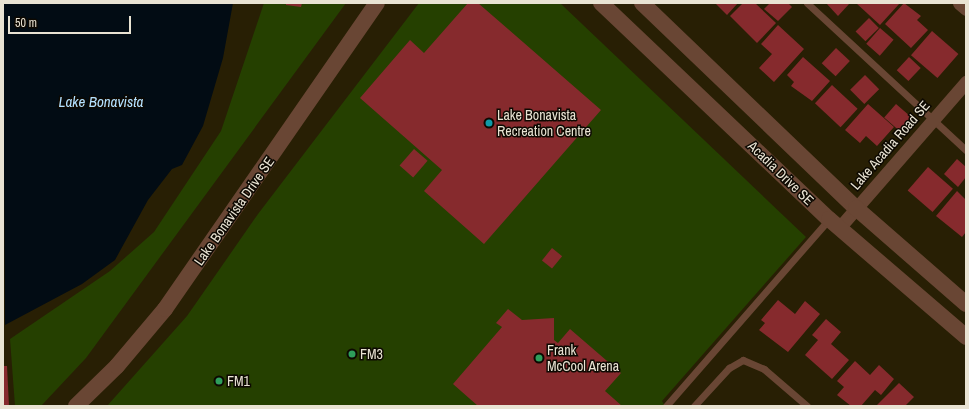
<!DOCTYPE html>
<html>
<head>
<meta charset="utf-8">
<style>
  body { margin:0 }
  #map { position:relative; width:969px; height:409px; overflow:hidden; background:#281f04; font-family:"Archivo Narrow",sans-serif }
  div>[style] { position:absolute }
  .green>* { inset:0; background:#254000 }
  .water>* { inset:0; background:#020c14 }
  .building>* { inset:0; background:#862a2d; transform-origin:0 0 }
  .service>* { height:7px; margin:-3.5px; padding:0 3.5px; transform-origin:3.5px; border-radius:3.5px; background:#694634 }
  .minor>* { height:13px; margin:-6.5px; padding:0 6.5px; transform-origin:6.5px; border-radius:6.5px; background:#694634 }
  .tertiary>* { height:16px; margin:-8px; padding:0 8px; transform-origin:8px; border-radius:8px; background:#694634 }
  .dots>* { width:11px; height:11px; translate:-50% -50%; box-sizing:border-box; border:2px solid #0d0902; border-radius:50% }
  span { translate:-50% -50%; white-space:nowrap; text-align:center; line-height:1.15; -webkit-text-stroke:3px #0d0902; paint-order:stroke }
  .poi-label { font-size:14px; color:#e9e3d3 }
  .left { translate:0 -50%; text-align:left }
  .street-label { font-size:14px; color:#e9e3d3 }
  .water-label { font-size:15px; color:#b4e1ff; font-style:italic }
  .frame { position:absolute; inset:0; border:4px solid #e9e3d3; pointer-events:none }
  .scale { position:absolute; left:8px; top:16px; width:123px; height:18px; box-sizing:border-box; border:2px solid #e9e3d3; border-top:0; padding-left:5px; font-size:12px; line-height:14px; white-space:nowrap; color:#e9e3d3; -webkit-text-stroke:3px #0d0902; paint-order:stroke }
</style>
</head>
<body>
<div id="map">
  <div class="green">
    <i style="clip-path:polygon(264px 3px,346px 3px,86px 358px,41px 406px,15px 406px,10px 339px,110px 271px,154px 232px,221px 131px)"></i>
    <i style="clip-path:polygon(419px 3px,560px 3px,806px 237px,662px 401px,665px 406px,107px 406px,187px 316px,258px 214px)"></i>
  </div>
  <div class="water">
    <i style="clip-path:polygon(3px 3px,233px 3px,223px 58px,203px 126px,182px 165px,172px 169px,148px 200px,115px 260px,82px 284px,5px 325px)"></i>
  </div>
  <div class="building">
    <i style="clip-path:polygon(286px 3px,302px 3px,301px 7px,286px 5px)"></i>
    <i style="clip-path:polygon(468px 3px,478px 3px,601px 110px,484px 244px,424px 191px,442px 170px,360px 98px,410px 40px,424px 53px)"></i>
    <i style="clip-path:polygon(715px 3px,738px 3px,727px 15px)"></i>
    <i style="clip-path:polygon(743px 3px,755px 3px,776px 23px,757px 43px,730px 16px)"></i>
    <i style="clip-path:polygon(770px 3px,788px 3px,792px 7px,778px 21px,764px 9px)"></i>
    <i style="clip-path:polygon(826px 3px,850px 3px,838px 16px)"></i>
    <i style="clip-path:polygon(856px 3px,900px 3px,880px 25px)"></i>
    <i style="clip-path:polygon(904px 3px,921px 16px,917px 20px,928px 30px,911px 48px,885px 24px)"></i>
    <i style="left:869px;top:18px;width:14px;height:19px;rotate:45deg"></i>
    <i style="clip-path:polygon(778px 25px,804px 49px,774px 82px,759px 68px,772px 54px,761px 44px)"></i>
    <i style="left:880px;top:28px;width:18px;height:21px;rotate:41deg"></i>
    <i style="left:932px;top:31px;width:35px;height:32px;rotate:41deg"></i>
    <i style="left:836px;top:48px;width:19px;height:21px;rotate:43deg"></i>
    <i style="clip-path:polygon(803px 57px,830px 81px,812px 101px,791px 86px,794px 82px,787px 75px)"></i>
    <i style="left:909px;top:57px;width:16px;height:18px;rotate:43deg"></i>
    <i style="left:865px;top:75px;width:20px;height:21px;rotate:45deg"></i>
    <i style="left:832px;top:85px;width:35px;height:25px;rotate:43deg"></i>
    <i style="clip-path:polygon(868px 104px,894px 127px,877px 146px,866px 136px,860px 143px,845px 130px)"></i>
    <i style="left:896px;top:104px;width:20px;height:18px;rotate:41deg"></i>
    <i style="left:414px;top:149px;width:18px;height:22px;rotate:41deg"></i>
    <i style="clip-path:polygon(957px 159px,966px 167px,966px 177px,958px 187px,944px 174px)"></i>
    <i style="left:928px;top:167px;width:33px;height:31px;rotate:41deg"></i>
    <i style="clip-path:polygon(957px 191px,966px 200px,966px 232px,962px 237px,936px 216px)"></i>
    <i style="left:552px;top:248px;width:13px;height:16px;rotate:39deg"></i>
    <i style="clip-path:polygon(778px 300px,795px 314px,805px 301px,820px 314px,788px 352px,759px 330px,765px 323px,761px 320px)"></i>
    <i style="clip-path:polygon(508px 309px,522px 320px,554px 318px,554px 340px,558px 343px,570px 329px,621px 373px,605px 391px,622px 406px,478px 406px,453px 384px,502px 327px,496px 323px)"></i>
    <i style="clip-path:polygon(826px 319px,841px 332px,831px 344px,849px 360px,832px 379px,805px 355px,818px 340px,812px 335px)"></i>
    <i style="clip-path:polygon(855px 361px,870px 375px,879px 365px,894px 379px,881px 395px,875px 390px,861px 406px,851px 406px,837px 395px,844px 387px,837px 381px)"></i>
    <i style="clip-path:polygon(3px 366px,7px 366px,9px 406px,3px 406px)"></i>
    <i style="clip-path:polygon(899px 383px,914px 397px,905px 406px,876px 406px)"></i>
  </div>
  <div class="service">
    <i style="left:807px;top:3px;width:217px;rotate:42.8deg"></i>
    <i style="left:666px;top:406px;width:248px;rotate:-48.9deg"></i>
    <i style="left:694px;top:406px;width:52px;rotate:-47.4deg"></i>
    <i style="left:729px;top:368px;width:16px;rotate:-30deg"></i>
    <i style="left:743px;top:360px;width:23px;rotate:23deg"></i>
    <i style="left:764px;top:369px;width:57px;rotate:40.7deg"></i>
  </div>
  <div class="minor">
    <i style="left:959px;top:3px;width:9px;rotate:41deg"></i>
    <i style="left:839px;top:228px;width:194px;rotate:-49deg"></i>
  </div>
  <div class="tertiary">
    <i style="left:601px;top:3px;width:314px;rotate:43.5deg"></i>
    <i style="left:829px;top:219px;width:181px;rotate:40.7deg"></i>
    <i style="left:642px;top:3px;width:296px;rotate:43.8deg"></i>
    <i style="left:856px;top:208px;width:146px;rotate:41.1deg"></i>
    <i style="left:76px;top:406px;width:57px;rotate:-44.3deg"></i>
    <i style="left:117px;top:366px;width:75px;rotate:-49.9deg"></i>
    <i style="left:165px;top:309px;width:372px;rotate:-55.3deg"></i>
  </div>
  <div class="dots">
    <i style="left:489px;top:123px;background:#0f9aa8"></i>
    <i style="left:352px;top:354px;background:#2e9e5b"></i>
    <i style="left:539px;top:358px;background:#2e9e5b"></i>
    <i style="left:219px;top:381px;background:#2e9e5b"></i>
  </div>
  <div class="poi-label">
    <span class="left" style="left:497px;top:123px">Lake Bonavista<br>Recreation Centre</span>
    <span class="left" style="left:547px;top:358px">Frank<br>McCool Arena</span>
    <span class="left" style="left:360px;top:354px">FM3</span>
    <span class="left" style="left:227px;top:381px">FM1</span>
  </div>
  <div class="street-label">
    <span style="left:890px;top:145px;rotate:-49deg">Lake Acadia Road SE</span>
    <span style="left:781px;top:173px;rotate:44deg">Acadia Drive SE</span>
    <span style="left:234px;top:211px;rotate:-55deg">Lake Bonavista Drive SE</span>
  </div>
  <div class="water-label">
    <span style="left:101px;top:102px">Lake Bonavista</span>
  </div>
  <div class="frame"></div>
  <div class="scale">50 m</div>
</div>
</body>
</html>
